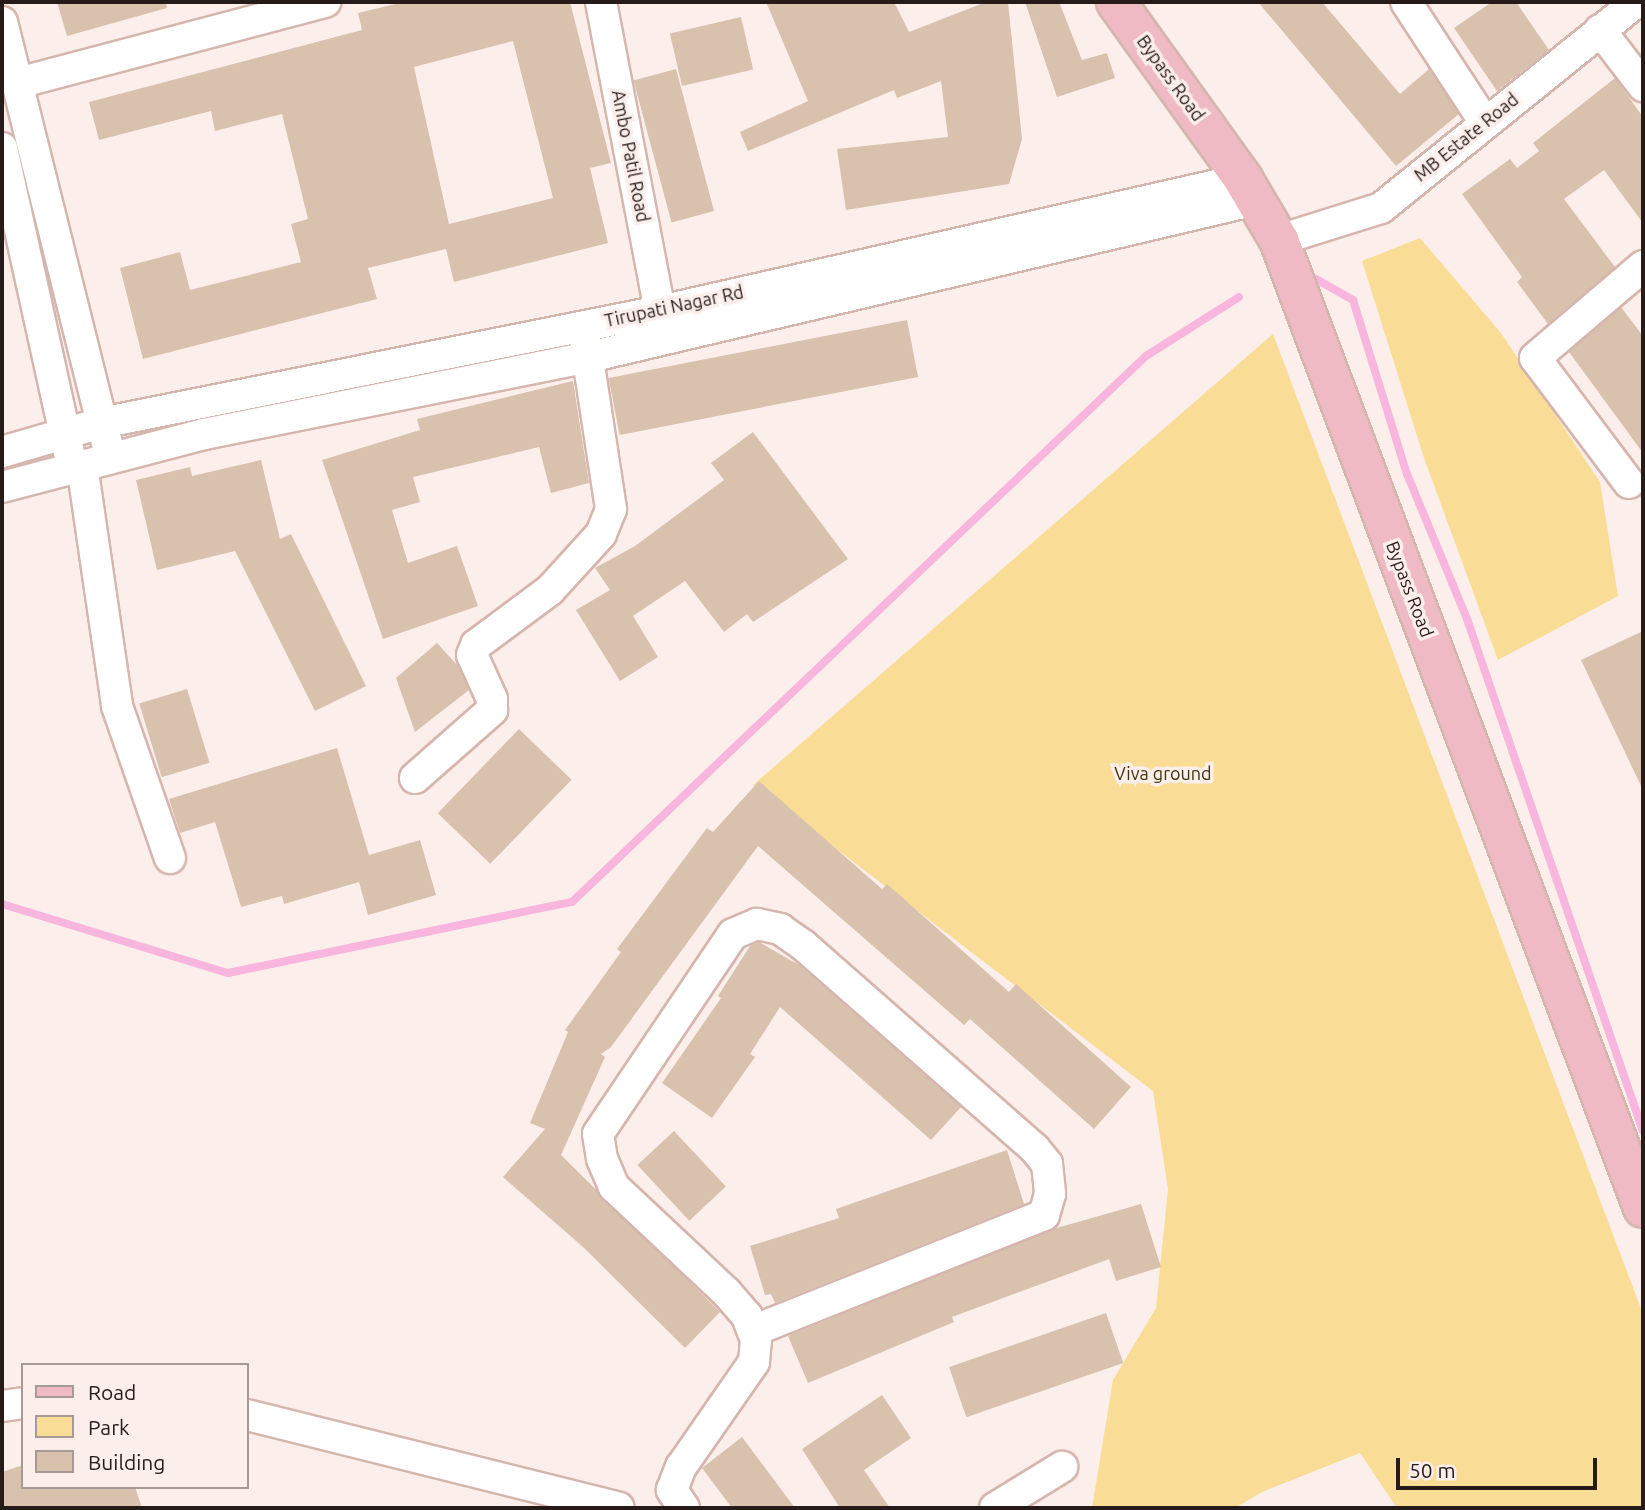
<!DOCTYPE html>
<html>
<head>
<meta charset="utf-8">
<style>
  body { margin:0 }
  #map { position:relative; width:1645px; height:1510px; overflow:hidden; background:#fcefeb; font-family:Ubuntu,sans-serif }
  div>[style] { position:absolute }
  .green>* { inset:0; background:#f9dd96 }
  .stream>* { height:8px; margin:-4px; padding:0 4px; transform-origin:4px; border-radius:4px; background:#f8b5dd }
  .building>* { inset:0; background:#d8c1ad; transform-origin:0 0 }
  .roads { filter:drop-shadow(2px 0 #d5b6ae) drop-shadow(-2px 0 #d5b6ae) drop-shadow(0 2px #d5b6ae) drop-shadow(0 -2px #d5b6ae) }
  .minor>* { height:30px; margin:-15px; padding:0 15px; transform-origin:15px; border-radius:15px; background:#fff }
  .major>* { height:38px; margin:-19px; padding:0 19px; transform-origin:19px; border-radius:19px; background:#efbac3 }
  span { translate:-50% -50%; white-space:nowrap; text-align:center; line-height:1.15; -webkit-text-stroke:7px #fcefeb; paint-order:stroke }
  .street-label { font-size:18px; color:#261b18 }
  .park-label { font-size:18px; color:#3f3109 }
  .frame { position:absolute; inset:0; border:4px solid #261b18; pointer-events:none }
  .legend { position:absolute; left:21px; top:1363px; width:228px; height:126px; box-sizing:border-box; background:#fcefeb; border:2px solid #a69a97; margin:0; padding:9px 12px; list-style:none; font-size:21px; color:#261b18 }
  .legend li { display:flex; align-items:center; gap:14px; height:35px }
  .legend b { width:35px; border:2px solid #a69a97 }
  .scale { position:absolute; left:1396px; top:1458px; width:201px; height:32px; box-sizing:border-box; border:4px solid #261b18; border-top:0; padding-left:9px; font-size:21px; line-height:24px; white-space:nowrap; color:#261b18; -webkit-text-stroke:5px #fcefeb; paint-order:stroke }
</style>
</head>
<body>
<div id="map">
  <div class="green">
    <i style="clip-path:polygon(1420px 238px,1501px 333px,1600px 482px,1618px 596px,1498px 660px,1424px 458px,1362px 261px)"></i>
    <i style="clip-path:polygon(1273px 334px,1643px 1314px,1643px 1508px,1397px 1508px,1360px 1453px,1262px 1492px,1235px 1508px,1092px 1508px,1113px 1380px,1156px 1308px,1168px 1189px,1153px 1091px,753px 785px)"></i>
  </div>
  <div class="stream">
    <i style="left:1316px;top:279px;width:43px;rotate:29.6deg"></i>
    <i style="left:1353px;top:300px;width:182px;rotate:72.8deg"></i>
    <i style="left:1407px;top:474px;width:157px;rotate:67.5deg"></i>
    <i style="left:1467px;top:619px;width:541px;rotate:71.03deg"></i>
    <i style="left:2px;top:904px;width:236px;rotate:17deg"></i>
    <i style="left:228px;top:973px;width:351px;rotate:-11.7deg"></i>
    <i style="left:572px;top:902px;width:792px;rotate:-43.57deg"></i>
    <i style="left:1146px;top:356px;width:110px;rotate:-32.4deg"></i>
  </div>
  <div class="building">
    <i style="clip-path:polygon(57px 2px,166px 2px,167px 8px,67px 36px)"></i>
    <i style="clip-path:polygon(evenodd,404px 2px,570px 2px,611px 163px,590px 168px,608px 243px,454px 282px,446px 249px,368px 268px,377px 299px,143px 359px,120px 268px,180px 252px,190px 290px,301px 262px,291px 224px,308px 219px,282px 114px,215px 131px,211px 111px,99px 140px,89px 102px,362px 30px,358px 13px,404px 2px,513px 41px,553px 198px,449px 224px,414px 67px,513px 41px)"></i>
    <i style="clip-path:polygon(766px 2px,894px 2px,909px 32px,986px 2px,1008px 2px,1022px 139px,1009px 184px,846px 210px,837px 149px,948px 137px,941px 81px,897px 98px,894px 90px,748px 151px,740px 132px,808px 101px)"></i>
    <i style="clip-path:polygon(1025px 2px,1059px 2px,1082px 60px,1107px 53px,1115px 78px,1057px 97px)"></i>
    <i style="clip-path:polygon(1258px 2px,1322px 2px,1400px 94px,1429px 69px,1459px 114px,1396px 166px)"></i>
    <i style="clip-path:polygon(1492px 2px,1516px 2px,1549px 50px,1497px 91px,1454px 28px)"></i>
    <i style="left:741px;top:17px;width:54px;height:73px;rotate:77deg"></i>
    <i style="left:676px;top:69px;width:147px;height:44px;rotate:75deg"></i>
    <i style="clip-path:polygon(1615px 78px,1643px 117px,1643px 223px,1604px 170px,1564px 199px,1615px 267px,1548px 324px,1517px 282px,1522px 277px,1462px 194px,1510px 159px,1517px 168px,1539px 151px,1533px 143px)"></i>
    <i style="clip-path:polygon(1621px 307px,1643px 336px,1643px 453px,1569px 352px)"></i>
    <i style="left:907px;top:320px;width:58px;height:304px;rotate:79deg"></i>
    <i style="clip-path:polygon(573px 381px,589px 483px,551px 493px,539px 447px,413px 477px,420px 502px,392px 510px,408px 563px,457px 546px,478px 606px,383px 639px,322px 460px,420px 430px,417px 419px)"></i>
    <i style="clip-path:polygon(753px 432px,848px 559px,753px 622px,747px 614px,724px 632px,685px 581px,633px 616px,658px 657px,620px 681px,576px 610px,610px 590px,595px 568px,635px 546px,724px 480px,711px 463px)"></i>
    <i style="clip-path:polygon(261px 460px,280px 539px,291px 534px,366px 686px,315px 711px,235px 551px,157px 570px,136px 480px,190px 467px,192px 476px)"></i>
    <i style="clip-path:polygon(1643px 631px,1643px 790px,1581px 660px)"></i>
    <i style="clip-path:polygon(437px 643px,458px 666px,469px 690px,415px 732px,396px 678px)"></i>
    <i style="left:187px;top:689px;width:77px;height:50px;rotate:73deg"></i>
    <i style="left:519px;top:729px;width:73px;height:117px;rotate:44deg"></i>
    <i style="clip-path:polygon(337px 748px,369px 855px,420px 840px,436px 895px,368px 915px,359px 882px,284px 904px,282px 896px,241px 907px,215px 822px,180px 833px,169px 799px)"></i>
    <i style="clip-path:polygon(759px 781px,882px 889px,887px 884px,1009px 992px,1016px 984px,1131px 1087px,1094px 1129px,970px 1019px,964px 1025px,758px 846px,611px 1047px,601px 1054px,605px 1057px,561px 1155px,720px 1312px,685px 1348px,583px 1247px,503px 1177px,545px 1129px,530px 1123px,568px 1032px,565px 1030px,621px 952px,617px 949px,707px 828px,713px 832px)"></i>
    <i style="clip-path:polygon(759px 942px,799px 965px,961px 1107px,931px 1140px,780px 1007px,750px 1054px,755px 1057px,712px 1118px,662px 1083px,721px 998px,718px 996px,750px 946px)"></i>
    <i style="left:674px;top:1131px;width:76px;height:50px;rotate:47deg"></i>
    <i style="clip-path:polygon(1007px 1150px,1024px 1204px,775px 1303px,771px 1294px,765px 1295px,750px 1246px,839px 1218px,836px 1209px)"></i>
    <i style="clip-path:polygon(1141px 1204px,1161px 1267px,1116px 1281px,1109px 1259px,952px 1317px,954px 1322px,808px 1383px,788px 1336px,1053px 1229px)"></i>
    <i style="left:1106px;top:1313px;width:53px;height:166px;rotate:71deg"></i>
    <i style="clip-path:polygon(882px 1395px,911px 1438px,864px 1470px,890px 1508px,840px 1508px,802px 1449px)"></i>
    <i style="clip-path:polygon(742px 1437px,795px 1508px,732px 1508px,702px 1468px)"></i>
    <i style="clip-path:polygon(23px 1465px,23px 1487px,135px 1487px,142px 1508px,2px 1508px,2px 1472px)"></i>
  </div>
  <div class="roads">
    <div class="minor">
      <i style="left:601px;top:2px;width:315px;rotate:79.2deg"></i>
      <i style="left:1406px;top:2px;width:142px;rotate:56.8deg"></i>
      <i style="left:2px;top:22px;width:434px;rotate:76deg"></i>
      <i style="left:1600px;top:30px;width:71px;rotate:52.5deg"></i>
      <i style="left:18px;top:83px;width:318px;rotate:-14.8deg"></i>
      <i style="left:2px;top:148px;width:312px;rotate:77.6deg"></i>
      <i style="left:1279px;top:240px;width:107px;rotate:-17.4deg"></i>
      <i style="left:1381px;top:208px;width:328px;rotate:-38.9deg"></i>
      <i style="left:2px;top:452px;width:103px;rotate:-16.3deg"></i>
      <i style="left:101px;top:423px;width:570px;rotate:-11.33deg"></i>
      <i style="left:660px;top:311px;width:598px;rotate:-12.76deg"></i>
      <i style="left:82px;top:465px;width:244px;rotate:81.7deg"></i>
      <i style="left:117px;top:706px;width:161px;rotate:70.8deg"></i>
      <i style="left:1629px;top:483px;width:156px;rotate:-126.9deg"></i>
      <i style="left:1535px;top:358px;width:142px;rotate:-40.4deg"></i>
      <i style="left:2px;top:487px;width:209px;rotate:-14.7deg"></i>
      <i style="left:204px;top:434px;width:393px;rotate:-11.3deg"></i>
      <i style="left:589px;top:357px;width:685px;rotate:-13.25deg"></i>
      <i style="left:415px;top:778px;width:103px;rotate:-41.4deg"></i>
      <i style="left:492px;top:710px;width:11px;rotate:-90deg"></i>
      <i style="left:492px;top:699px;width:48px;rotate:-114.4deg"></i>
      <i style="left:472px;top:655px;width:11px;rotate:-68deg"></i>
      <i style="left:476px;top:645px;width:92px;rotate:-36.6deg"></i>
      <i style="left:550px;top:590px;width:76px;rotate:-47.7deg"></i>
      <i style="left:601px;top:534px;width:27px;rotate:-68deg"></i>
      <i style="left:611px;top:509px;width:171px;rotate:-98.7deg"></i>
      <i style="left:2px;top:1406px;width:21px;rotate:-8deg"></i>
      <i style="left:247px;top:1415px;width:383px;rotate:14deg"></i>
      <i style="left:684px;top:1508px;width:22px;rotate:-124deg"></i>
      <i style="left:672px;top:1490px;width:25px;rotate:-69deg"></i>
      <i style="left:681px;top:1467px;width:128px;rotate:-55.2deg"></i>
      <i style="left:754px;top:1362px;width:22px;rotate:-85deg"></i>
      <i style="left:756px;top:1340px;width:26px;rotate:-111deg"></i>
      <i style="left:747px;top:1316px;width:32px;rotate:-131deg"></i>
      <i style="left:726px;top:1292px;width:154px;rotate:-136.8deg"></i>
      <i style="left:614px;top:1187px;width:30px;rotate:-113deg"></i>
      <i style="left:602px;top:1159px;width:25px;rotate:-99deg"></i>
      <i style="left:598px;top:1134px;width:241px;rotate:-56deg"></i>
      <i style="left:733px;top:934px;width:26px;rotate:-23deg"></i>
      <i style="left:757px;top:924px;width:24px;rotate:12deg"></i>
      <i style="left:780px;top:929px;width:28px;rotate:35deg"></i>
      <i style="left:803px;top:945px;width:309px;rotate:41.3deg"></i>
      <i style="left:1035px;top:1149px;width:19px;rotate:51deg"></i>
      <i style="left:1047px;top:1164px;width:30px;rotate:84deg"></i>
      <i style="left:1050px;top:1194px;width:22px;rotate:106deg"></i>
      <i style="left:1044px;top:1215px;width:313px;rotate:158.3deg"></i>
      <i style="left:995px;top:1508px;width:79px;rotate:-31.5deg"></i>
    </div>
    <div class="major">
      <i style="left:1116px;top:2px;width:218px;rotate:54.3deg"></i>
      <i style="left:1243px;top:179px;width:71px;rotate:59.5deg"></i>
      <i style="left:1279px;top:240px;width:1034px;rotate:69.39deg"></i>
    </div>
  </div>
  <div class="street-label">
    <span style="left:1171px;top:78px;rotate:54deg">Bypass Road</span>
    <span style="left:1466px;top:137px;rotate:-39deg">MB Estate Road</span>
    <span style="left:631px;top:156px;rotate:79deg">Ambo Patil Road</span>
    <span style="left:674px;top:306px;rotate:-12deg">Tirupati Nagar Rd</span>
    <span style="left:1410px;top:589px;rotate:69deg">Bypass Road</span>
  </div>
  <div class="park-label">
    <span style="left:1163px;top:773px">Viva ground</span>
  </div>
  <div class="frame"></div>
  <ul class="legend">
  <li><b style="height:9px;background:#efbac3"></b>Road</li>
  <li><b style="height:19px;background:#f9dd96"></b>Park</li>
  <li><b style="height:19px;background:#d8c1ad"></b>Building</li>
  </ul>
  <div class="scale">50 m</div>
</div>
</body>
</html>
